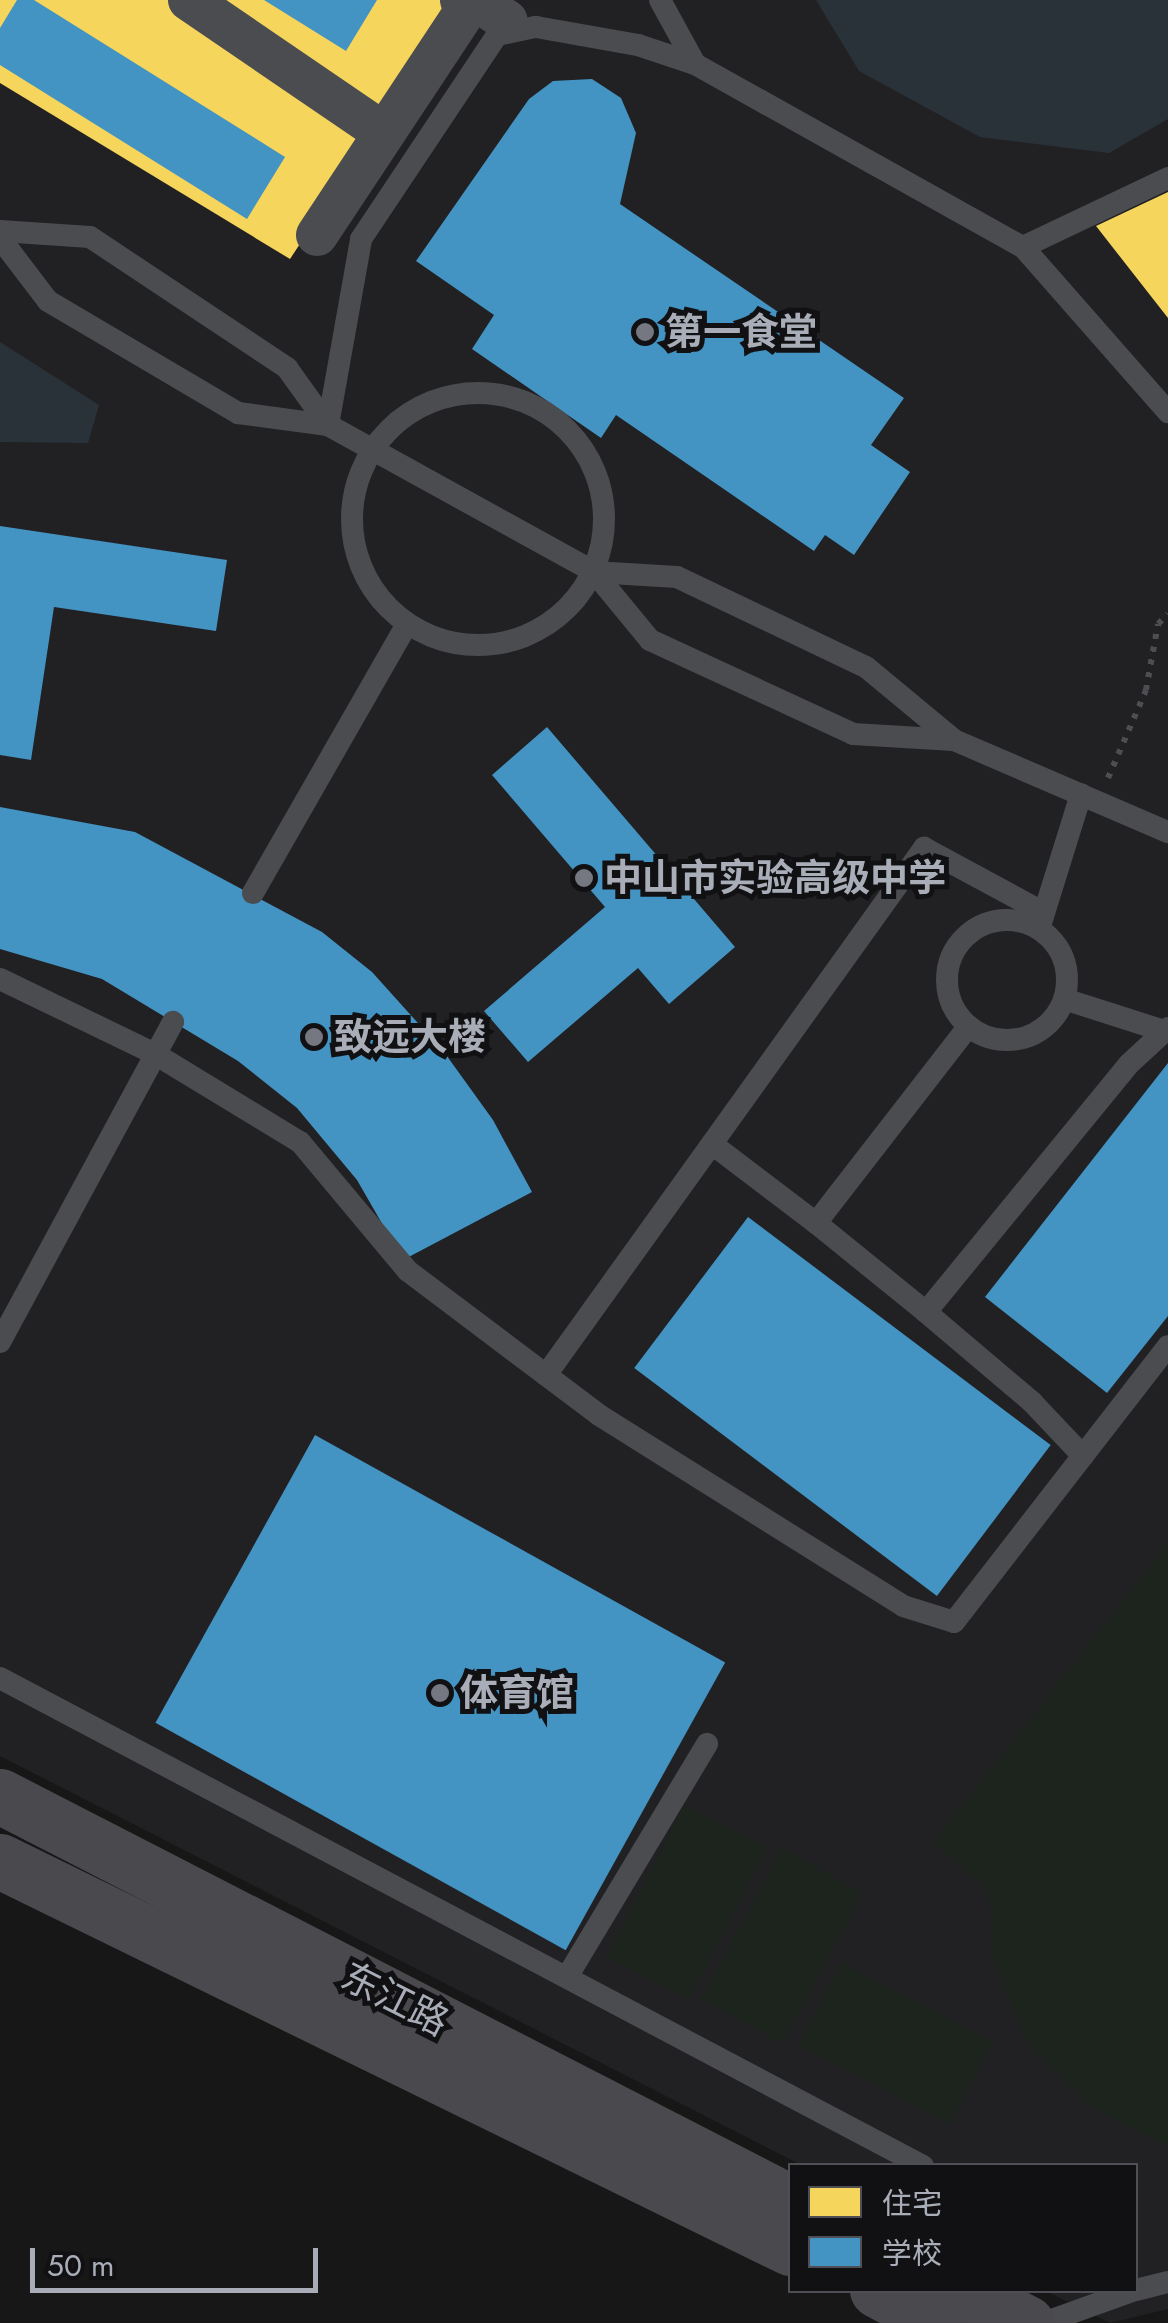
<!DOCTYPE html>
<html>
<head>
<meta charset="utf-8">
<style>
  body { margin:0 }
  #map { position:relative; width:1168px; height:2323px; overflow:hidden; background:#171717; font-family:Jost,"Noto Sans SC",sans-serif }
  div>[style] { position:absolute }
  .built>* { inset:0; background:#212123 }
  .green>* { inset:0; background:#1d241e; transform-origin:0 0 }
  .water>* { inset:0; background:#2a3239 }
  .homes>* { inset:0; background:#f6d55c }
  .schools>* { inset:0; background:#4393c3; transform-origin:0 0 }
  .path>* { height:6px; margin-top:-3px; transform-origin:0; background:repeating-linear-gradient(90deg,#4d4e52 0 5px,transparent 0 13px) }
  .lane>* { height:22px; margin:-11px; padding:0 11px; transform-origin:11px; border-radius:11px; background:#4b4c50 }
  .lane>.ring { margin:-11px; padding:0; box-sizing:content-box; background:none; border:22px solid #4b4c50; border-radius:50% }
  .street>* { height:42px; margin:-21px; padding:0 21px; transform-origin:21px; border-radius:21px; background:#4b4c50 }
  .secondary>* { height:55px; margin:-27.5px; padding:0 27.5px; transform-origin:27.5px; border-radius:27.5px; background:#4a4a4e }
  .dots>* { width:28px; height:28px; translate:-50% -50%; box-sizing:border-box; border:5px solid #111113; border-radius:50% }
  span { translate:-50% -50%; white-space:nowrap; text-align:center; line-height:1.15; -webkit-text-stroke:10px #111113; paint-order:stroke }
  .poi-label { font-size:38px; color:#a8adb8; font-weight:700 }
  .left { translate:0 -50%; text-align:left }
  .street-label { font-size:38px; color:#a8adb8 }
  .legend { position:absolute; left:788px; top:2163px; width:350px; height:130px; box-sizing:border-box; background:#111113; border:2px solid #4d4f55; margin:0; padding:12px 18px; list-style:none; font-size:30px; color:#a8adb8 }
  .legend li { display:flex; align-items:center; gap:20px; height:50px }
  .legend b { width:50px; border:2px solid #4d4f55 }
  .scale { position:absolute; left:30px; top:2248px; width:288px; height:45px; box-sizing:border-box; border:5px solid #a8adb8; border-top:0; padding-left:12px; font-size:30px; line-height:35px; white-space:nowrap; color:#a8adb8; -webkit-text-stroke:8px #111113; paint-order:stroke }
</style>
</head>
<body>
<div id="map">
  <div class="built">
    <i style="clip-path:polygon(0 0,1168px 0,1168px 2309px,1110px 2323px,1046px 2291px,1136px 2290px,1136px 2166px,801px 2165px,0 1756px)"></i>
  </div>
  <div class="green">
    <i style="clip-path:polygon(1168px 1544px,1168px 2147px,1095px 2110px,1029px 2045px,993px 1961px,989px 1891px,933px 1842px)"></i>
    <i style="left:684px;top:1805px;width:93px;height:170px;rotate:27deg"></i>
    <i style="left:781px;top:1849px;width:93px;height:171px;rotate:28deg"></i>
    <i style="left:842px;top:1962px;width:171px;height:93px;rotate:28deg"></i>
  </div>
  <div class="water">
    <i style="clip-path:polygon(816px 0,1168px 0,1168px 119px,1109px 153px,980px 137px,859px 71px)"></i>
    <i style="clip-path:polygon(0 342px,99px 405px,88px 443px,0 442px)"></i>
  </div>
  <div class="homes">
    <i style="clip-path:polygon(0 0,460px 0,290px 259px,0 83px)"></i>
    <i style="clip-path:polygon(1168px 192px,1168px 318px,1096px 226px)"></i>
  </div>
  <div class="schools">
    <i style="clip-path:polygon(17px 0,34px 0,285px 157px,247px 219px,0 65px,0 28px)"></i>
    <i style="clip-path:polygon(264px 0,377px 0,346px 51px)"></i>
    <i style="clip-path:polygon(592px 79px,621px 98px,636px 133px,620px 204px,904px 398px,871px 445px,910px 472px,854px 555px,825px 535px,814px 551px,616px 415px,601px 438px,472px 349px,494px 315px,416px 261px,529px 99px,553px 81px)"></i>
    <i style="clip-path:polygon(0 526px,227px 560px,216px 631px,54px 607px,31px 760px,0 755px)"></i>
    <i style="clip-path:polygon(547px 727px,735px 947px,669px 1004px,638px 968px,528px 1062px,484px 1011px,605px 907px,492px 775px)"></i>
    <i style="clip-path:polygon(0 807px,135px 832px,322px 932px,372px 972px,444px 1052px,493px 1120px,532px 1192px,403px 1260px,357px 1180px,297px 1108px,238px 1061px,102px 979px,0 949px)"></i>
    <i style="clip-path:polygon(1168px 1063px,1168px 1316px,1107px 1393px,985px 1297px)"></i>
    <i style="left:748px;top:1217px;width:379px;height:189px;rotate:37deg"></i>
    <i style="left:315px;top:1435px;width:469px;height:329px;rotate:29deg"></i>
  </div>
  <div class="path">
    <i style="left:1108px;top:778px;width:96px;rotate:-66.6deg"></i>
    <i style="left:1146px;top:690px;width:67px;rotate:-79.7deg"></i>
    <i style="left:1158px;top:624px;width:14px;rotate:-45deg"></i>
  </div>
  <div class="lane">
    <i style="left:660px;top:0;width:73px;rotate:61.3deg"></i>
    <i style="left:0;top:231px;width:90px;rotate:3.8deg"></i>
    <i style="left:90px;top:237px;width:237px;rotate:33.6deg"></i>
    <i style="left:287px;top:368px;width:70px;rotate:54.3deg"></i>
    <i style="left:0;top:238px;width:79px;rotate:52.7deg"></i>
    <i style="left:48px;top:301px;width:221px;rotate:30.5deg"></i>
    <i style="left:238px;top:413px;width:91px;rotate:7.6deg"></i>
    <i style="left:328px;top:425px;width:304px;rotate:28.9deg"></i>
    <i style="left:594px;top:572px;width:88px;rotate:50.5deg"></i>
    <i style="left:650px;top:640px;width:224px;rotate:24.8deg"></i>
    <i style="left:853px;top:734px;width:101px;rotate:3.4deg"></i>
    <i style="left:1023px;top:247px;width:161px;rotate:-25.4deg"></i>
    <i class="ring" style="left:352px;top:393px;width:230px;height:230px"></i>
    <i style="left:328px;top:425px;width:189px;rotate:-79.9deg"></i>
    <i style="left:361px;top:239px;width:245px;rotate:-56.3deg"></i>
    <i style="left:497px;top:35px;width:40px;rotate:-12deg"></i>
    <i style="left:536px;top:27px;width:104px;rotate:10deg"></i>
    <i style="left:638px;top:45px;width:60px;rotate:18.4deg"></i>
    <i style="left:695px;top:64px;width:376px;rotate:29.2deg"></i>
    <i style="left:1023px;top:247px;width:220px;rotate:48.7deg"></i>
    <i style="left:594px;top:572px;width:83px;rotate:3.4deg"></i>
    <i style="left:677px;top:577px;width:209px;rotate:25.5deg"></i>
    <i style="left:866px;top:667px;width:114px;rotate:39.7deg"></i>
    <i style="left:954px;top:740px;width:233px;rotate:23.3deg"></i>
    <i style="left:253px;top:893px;width:310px;rotate:-60.2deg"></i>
    <i class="ring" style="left:947px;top:920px;width:98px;height:98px"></i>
    <i style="left:1040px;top:926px;width:138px;rotate:-72.7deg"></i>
    <i style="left:0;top:979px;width:172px;rotate:25.8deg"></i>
    <i style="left:155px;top:1054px;width:170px;rotate:31.3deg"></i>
    <i style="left:300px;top:1142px;width:168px;rotate:50.1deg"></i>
    <i style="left:408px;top:1271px;width:239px;rotate:37deg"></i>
    <i style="left:599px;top:1415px;width:359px;rotate:32.1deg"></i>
    <i style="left:903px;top:1606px;width:53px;rotate:17.4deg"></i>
    <i style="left:954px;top:1622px;width:349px;rotate:-52.2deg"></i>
    <i style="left:1064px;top:999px;width:105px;rotate:17.7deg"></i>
    <i style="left:712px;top:1144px;width:131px;rotate:37.2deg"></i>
    <i style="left:926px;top:1312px;width:141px;rotate:-141deg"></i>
    <i style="left:816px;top:1223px;width:248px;rotate:-52.2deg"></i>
    <i style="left:0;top:1342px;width:364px;rotate:-61.6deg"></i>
    <i style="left:546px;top:1375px;width:649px;rotate:-54.35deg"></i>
    <i style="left:924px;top:848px;width:136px;rotate:28.4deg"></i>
    <i style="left:1083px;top:1456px;width:74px;rotate:-133.4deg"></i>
    <i style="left:1032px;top:1402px;width:139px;rotate:-139.7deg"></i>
    <i style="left:926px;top:1312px;width:320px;rotate:-50.7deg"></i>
    <i style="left:1129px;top:1064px;width:53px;rotate:-42.7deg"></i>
    <i style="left:0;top:1678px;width:1044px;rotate:27.87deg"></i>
    <i style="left:567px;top:1977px;width:272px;rotate:-59deg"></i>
    <i style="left:1136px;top:2290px;width:33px;rotate:-14deg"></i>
    <i style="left:1043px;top:2323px;width:98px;rotate:-19.7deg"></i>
  </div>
  <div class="street">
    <i style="left:189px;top:0;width:236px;rotate:34.3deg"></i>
    <i style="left:476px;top:0;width:37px;rotate:34deg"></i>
    <i style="left:317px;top:235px;width:268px;rotate:-56.5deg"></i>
    <i style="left:465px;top:11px;width:12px;rotate:-110deg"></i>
  </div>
  <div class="secondary">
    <i style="left:0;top:1796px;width:888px;rotate:27.2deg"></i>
    <i style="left:0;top:1861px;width:880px;rotate:26.1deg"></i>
    <i style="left:877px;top:2290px;width:69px;rotate:28.4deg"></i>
    <i style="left:963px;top:2290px;width:72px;rotate:27.3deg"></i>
  </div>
  <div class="dots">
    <i style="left:645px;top:332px;background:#757880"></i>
    <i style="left:584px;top:878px;background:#757880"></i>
    <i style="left:314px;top:1037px;background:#757880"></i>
    <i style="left:440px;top:1693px;background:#757880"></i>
  </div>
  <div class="poi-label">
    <span class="left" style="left:665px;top:332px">第一食堂</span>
    <span class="left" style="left:604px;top:878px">中山市实验高级中学</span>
    <span class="left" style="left:334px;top:1037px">致远大楼</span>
    <span class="left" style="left:460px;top:1693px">体育馆</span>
  </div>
  <div class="street-label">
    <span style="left:395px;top:1999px;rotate:27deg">东江路</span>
  </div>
  <ul class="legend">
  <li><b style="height:28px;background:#f6d55c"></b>住宅</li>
  <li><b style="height:28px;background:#4393c3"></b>学校</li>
  </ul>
  <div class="scale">50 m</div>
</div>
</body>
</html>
